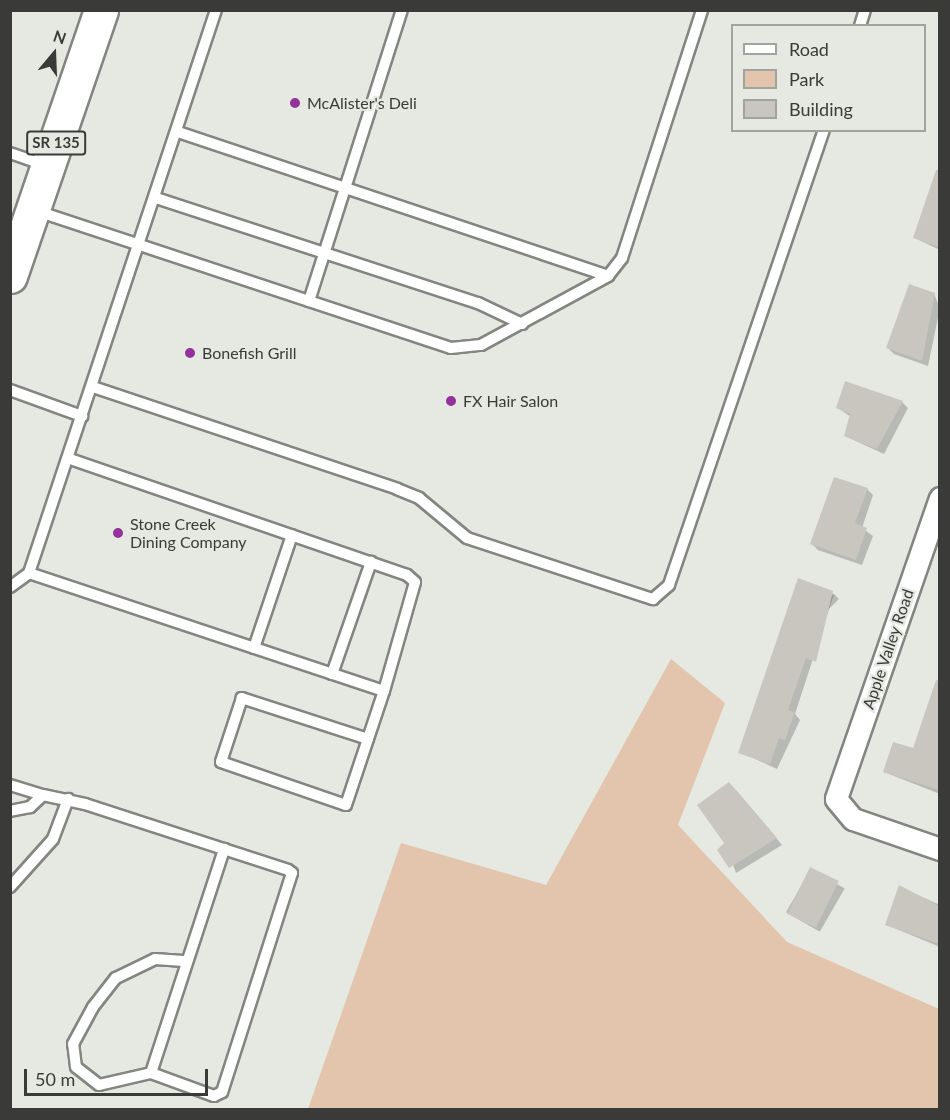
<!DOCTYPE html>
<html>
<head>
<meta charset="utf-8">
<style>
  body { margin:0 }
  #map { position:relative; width:950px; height:1120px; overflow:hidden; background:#e5e9e1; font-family:Lato,sans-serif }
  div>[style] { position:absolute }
  .green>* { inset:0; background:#e2c5ac }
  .shadow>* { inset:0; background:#0003; transform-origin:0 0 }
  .building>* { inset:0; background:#c8c6be; transform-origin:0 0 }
  .roads { filter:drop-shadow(2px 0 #82867f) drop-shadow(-2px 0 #82867f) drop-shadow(0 2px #82867f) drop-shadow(0 -2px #82867f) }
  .service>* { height:10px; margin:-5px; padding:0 5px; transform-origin:5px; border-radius:5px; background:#fff }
  .minor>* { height:21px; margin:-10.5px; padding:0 10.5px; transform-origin:10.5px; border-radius:10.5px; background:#fff }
  .primary>* { height:33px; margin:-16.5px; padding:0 16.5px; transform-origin:16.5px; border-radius:16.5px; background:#fff }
  .dots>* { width:16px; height:16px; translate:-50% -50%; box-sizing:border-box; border:3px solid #e5e9e1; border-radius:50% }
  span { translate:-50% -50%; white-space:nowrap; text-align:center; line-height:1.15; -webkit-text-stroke:4.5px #e5e9e1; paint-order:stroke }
  .shield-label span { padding:2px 4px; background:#e5e9e1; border:2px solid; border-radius:4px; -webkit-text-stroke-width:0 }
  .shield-label { font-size:15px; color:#3a3b38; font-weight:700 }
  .poi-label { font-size:16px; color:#3a3b38 }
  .left { translate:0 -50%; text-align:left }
  .street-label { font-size:16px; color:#3a3b38 }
  .frame { position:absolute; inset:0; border:12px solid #3a3b38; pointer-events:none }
  .legend { position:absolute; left:731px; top:24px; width:195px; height:108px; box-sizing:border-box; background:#e5e9e1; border:2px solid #a1a39d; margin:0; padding:8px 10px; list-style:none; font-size:18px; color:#3a3b38 }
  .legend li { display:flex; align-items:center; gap:12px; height:30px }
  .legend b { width:30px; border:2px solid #a1a39d }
  .north { position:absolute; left:24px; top:24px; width:60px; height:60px; -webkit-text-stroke:4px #e5e9e1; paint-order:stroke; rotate:19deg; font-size:16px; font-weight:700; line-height:24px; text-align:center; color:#3a3b38 }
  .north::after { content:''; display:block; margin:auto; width:21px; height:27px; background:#3a3b38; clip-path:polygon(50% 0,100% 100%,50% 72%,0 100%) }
  .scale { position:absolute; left:24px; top:1069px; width:184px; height:27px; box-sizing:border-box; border:3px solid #3a3b38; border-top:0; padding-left:8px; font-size:18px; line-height:21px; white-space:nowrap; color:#3a3b38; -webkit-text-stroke:4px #e5e9e1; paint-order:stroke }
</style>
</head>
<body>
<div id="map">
  <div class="green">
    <i style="clip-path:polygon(671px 659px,725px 703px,678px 825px,787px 942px,939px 1009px,939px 1109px,308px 1109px,401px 843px,546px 885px)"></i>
  </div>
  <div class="shadow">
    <i style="clip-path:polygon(932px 186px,940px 189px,940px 250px,915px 238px)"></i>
    <i style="clip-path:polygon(934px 294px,940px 308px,928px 366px,894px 354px,888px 348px)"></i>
    <i style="clip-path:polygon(902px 402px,908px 408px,884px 454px,845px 436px,851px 417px,838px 408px)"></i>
    <i style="clip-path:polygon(867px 489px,873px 495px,862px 528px,873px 536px,862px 565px,818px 550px,812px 544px)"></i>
    <i style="clip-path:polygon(799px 580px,834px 594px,795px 714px,800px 720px,777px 769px,740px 752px)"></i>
    <i style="left:834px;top:594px;width:7px;height:73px;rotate:45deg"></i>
    <i style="clip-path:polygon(940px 674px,940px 794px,884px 772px,914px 750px)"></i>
    <i style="clip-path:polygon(736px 790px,782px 845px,736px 873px,726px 844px)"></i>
    <i style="left:811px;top:869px;width:39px;height:50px;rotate:30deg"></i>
    <i style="clip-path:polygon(900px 887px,940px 905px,940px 947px,887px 925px)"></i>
  </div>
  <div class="building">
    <i style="clip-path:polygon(936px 170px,939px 170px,939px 247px,913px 238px)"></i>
    <i style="clip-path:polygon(909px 284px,935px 293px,922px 361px,886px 348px)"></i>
    <i style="clip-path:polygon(845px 381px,903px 401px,877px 449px,844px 436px,850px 414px,836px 408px)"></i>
    <i style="clip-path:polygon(834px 477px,868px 488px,855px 523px,867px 528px,856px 560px,810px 544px)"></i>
    <i style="clip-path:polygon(798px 578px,833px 591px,816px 662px,806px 658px,788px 710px,795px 712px,785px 740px,779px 738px,770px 764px,738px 753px)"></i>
    <i style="clip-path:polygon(936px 680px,939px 681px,939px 790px,883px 772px,893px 742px,913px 748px)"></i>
    <i style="clip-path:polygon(729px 782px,777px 838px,729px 868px,717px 850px,724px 843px,697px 805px)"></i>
    <i style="left:810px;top:867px;width:32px;height:52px;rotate:26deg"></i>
    <i style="clip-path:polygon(899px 885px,939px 906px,939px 944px,885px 925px)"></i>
  </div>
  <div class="roads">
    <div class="service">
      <i style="left:860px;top:26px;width:17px;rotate:-73deg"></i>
      <i style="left:178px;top:132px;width:453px;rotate:18.5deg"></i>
      <i style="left:10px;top:153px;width:37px;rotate:19deg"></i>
      <i style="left:156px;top:198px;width:339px;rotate:18.1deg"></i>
      <i style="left:478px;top:303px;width:49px;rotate:25.5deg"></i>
      <i style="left:37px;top:211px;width:436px;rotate:18.3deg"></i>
      <i style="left:451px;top:348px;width:30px;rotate:-6deg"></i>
      <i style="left:481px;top:345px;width:145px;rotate:-28.5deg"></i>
      <i style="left:608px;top:276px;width:23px;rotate:-52deg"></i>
      <i style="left:622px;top:258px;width:261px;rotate:-72.1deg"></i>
      <i style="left:309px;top:301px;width:305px;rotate:-72.3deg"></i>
      <i style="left:93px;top:387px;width:321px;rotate:18.5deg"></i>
      <i style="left:397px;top:489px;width:24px;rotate:22deg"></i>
      <i style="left:419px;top:498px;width:62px;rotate:39.8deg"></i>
      <i style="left:467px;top:538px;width:196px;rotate:18.2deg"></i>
      <i style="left:653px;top:599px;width:21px;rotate:-41deg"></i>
      <i style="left:669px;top:585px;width:481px;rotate:-71.2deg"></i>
      <i style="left:10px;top:390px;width:77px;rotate:19.9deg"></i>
      <i style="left:29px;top:573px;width:374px;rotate:18.4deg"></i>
      <i style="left:384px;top:691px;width:113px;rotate:-74.1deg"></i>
      <i style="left:415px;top:582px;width:11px;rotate:-139deg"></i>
      <i style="left:407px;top:575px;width:359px;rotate:-161deg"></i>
      <i style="left:10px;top:587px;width:24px;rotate:-36deg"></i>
      <i style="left:29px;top:573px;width:593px;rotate:-71.63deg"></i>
      <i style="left:254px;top:648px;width:119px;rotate:-71.4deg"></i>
      <i style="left:332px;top:674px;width:119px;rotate:-70.8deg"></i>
      <i style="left:368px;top:739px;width:133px;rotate:-162deg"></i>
      <i style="left:242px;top:698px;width:67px;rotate:108.2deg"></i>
      <i style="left:221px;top:762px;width:132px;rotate:19deg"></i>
      <i style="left:346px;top:805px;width:120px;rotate:-71.6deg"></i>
      <i style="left:10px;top:785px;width:34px;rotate:17deg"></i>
      <i style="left:43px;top:795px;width:18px;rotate:137deg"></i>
      <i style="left:30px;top:807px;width:20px;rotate:169deg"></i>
      <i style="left:43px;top:795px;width:43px;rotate:12.1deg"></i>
      <i style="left:85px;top:804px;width:213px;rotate:18deg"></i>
      <i style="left:288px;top:870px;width:5px;rotate:37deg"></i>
      <i style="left:292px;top:873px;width:230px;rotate:107.7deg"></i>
      <i style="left:222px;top:1092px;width:9px;rotate:153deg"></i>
      <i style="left:214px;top:1096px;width:67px;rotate:-159.9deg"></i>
      <i style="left:151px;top:1073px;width:236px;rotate:-71.9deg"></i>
      <i style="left:10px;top:887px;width:64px;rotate:-48.1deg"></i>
      <i style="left:53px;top:839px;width:43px;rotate:-69.4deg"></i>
      <i style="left:151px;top:1073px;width:53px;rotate:167deg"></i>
      <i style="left:99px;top:1085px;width:29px;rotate:-142deg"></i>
      <i style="left:76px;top:1067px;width:23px;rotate:-97deg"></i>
      <i style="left:73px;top:1044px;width:42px;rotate:-61.6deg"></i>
      <i style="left:93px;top:1007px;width:37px;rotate:-52deg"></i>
      <i style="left:116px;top:978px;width:43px;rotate:-26deg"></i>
      <i style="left:155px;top:959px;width:32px;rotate:4deg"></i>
    </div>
    <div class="minor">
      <i style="left:940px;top:498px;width:318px;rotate:109.1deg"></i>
      <i style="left:836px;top:799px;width:26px;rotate:50deg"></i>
      <i style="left:853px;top:819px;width:92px;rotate:19deg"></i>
    </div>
    <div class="primary">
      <i style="left:10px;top:276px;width:281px;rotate:-71.1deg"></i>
    </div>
  </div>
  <div class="dots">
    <i style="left:295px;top:103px;background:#93329a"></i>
    <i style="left:190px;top:353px;background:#93329a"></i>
    <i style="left:451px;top:401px;background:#93329a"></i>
    <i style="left:118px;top:533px;background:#93329a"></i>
  </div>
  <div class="shield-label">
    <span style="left:56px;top:143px">SR 135</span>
  </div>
  <div class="poi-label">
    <span class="left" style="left:307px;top:103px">McAlister's Deli</span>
    <span class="left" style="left:202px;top:353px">Bonefish Grill</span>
    <span class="left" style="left:463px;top:401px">FX Hair Salon</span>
    <span class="left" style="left:130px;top:533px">Stone Creek<br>Dining Company</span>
  </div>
  <div class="street-label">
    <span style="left:888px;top:649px;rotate:-71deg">Apple Valley Road</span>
  </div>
  <div class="frame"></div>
  <ul class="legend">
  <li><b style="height:8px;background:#fff"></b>Road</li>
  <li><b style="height:16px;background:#e2c5ac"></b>Park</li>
  <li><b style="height:16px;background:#c8c6be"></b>Building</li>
  </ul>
  <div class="north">N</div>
  <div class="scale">50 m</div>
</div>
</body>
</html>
